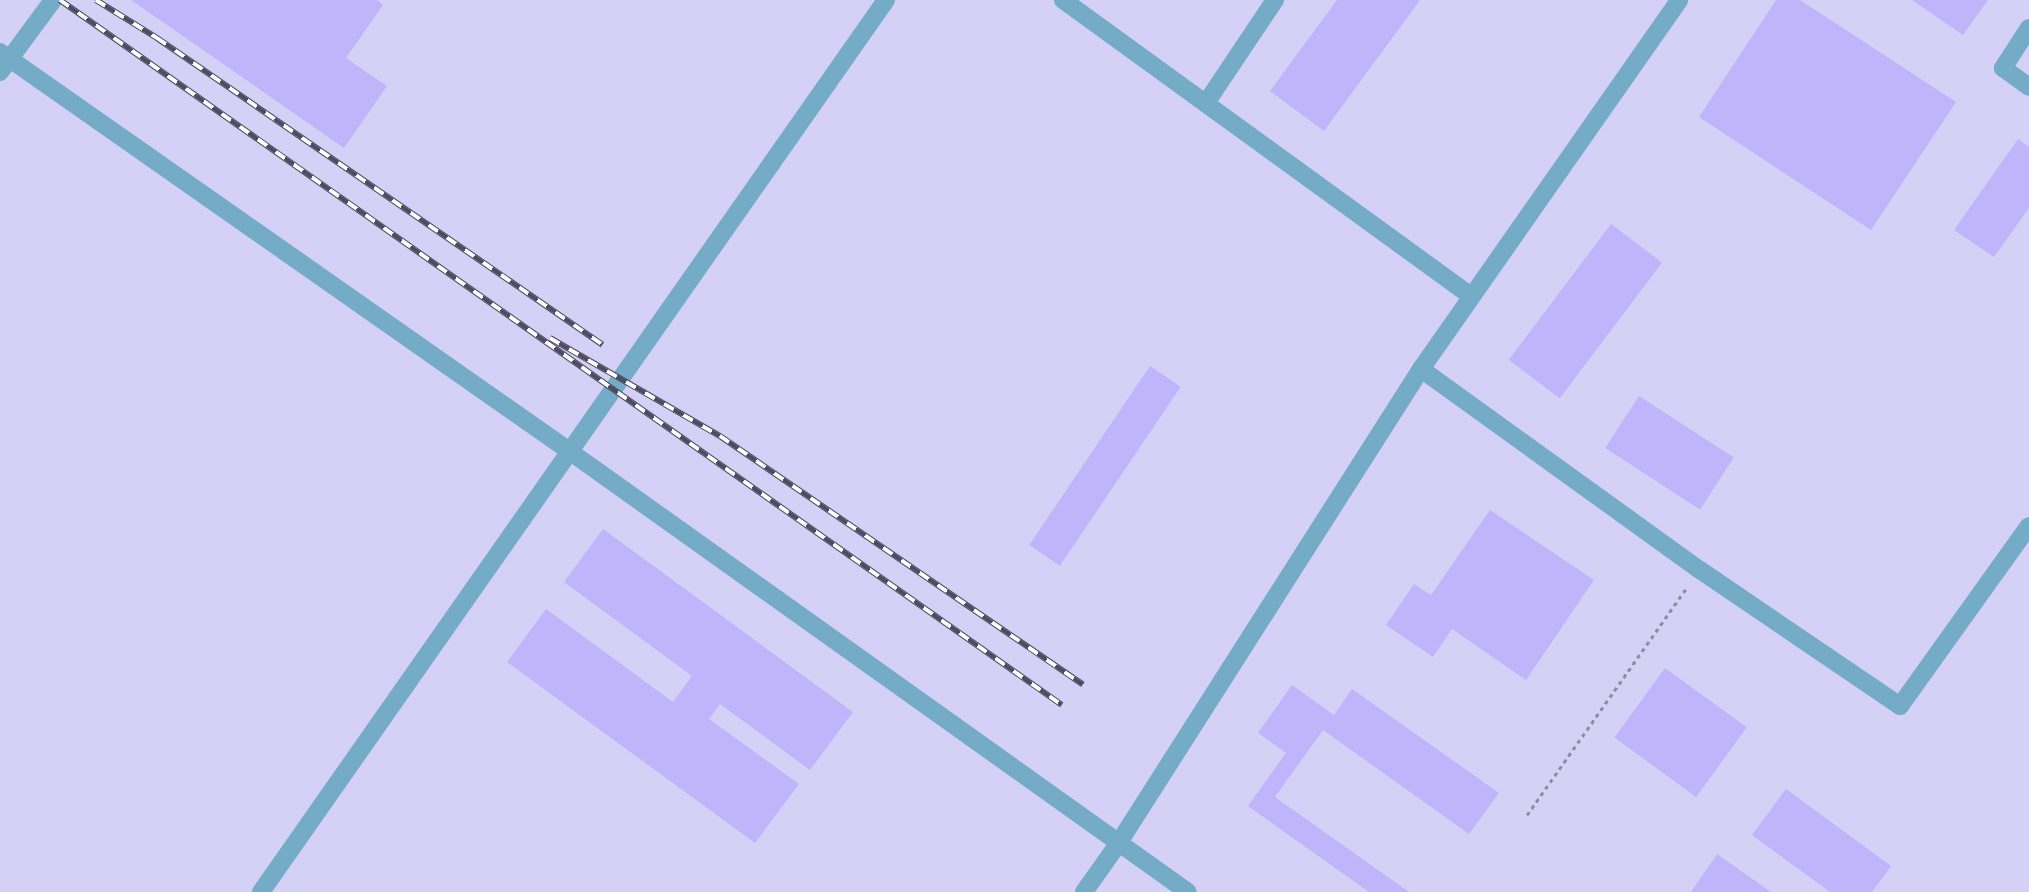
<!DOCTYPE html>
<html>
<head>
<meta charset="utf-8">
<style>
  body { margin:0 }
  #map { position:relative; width:2029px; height:892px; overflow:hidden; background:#e1ddfe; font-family:"Open Sans",sans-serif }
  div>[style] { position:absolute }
  .built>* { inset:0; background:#d5d0f6; transform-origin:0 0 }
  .building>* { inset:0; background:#c0b5fa; transform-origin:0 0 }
  .path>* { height:3px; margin-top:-1.5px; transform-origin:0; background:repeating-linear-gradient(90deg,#8f8ba6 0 4px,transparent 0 8px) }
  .lane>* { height:18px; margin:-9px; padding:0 9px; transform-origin:9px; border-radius:9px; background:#74abc7 }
  .rail>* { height:5.5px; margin-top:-2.75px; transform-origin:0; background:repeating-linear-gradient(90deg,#fff 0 11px,#4e4a60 0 22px); box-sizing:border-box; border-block:1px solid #4e4a60 }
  span { translate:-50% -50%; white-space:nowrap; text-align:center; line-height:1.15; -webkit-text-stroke:5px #fff; paint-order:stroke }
</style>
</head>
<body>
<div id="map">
  <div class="built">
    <i style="left:0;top:0;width:2029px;height:892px"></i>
  </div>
  <div class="building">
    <i style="clip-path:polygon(131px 0,377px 0,383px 5px,346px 58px,387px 86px,344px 148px)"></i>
    <i style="clip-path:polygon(1337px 0,1420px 0,1324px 131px,1270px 91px)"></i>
    <i style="clip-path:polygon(1776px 0,1800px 0,1956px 102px,1871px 230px,1699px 117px)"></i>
    <i style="clip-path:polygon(1912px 0,1988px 0,1963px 35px)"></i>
    <i style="clip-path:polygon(2018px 139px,2029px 147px,2029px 208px,1994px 257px,1954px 230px)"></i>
    <i style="left:1611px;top:224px;width:64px;height:170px;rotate:37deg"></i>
    <i style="left:1150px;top:366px;width:37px;height:216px;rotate:34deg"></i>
    <i style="left:1639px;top:396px;width:113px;height:62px;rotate:33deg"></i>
    <i style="clip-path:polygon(1490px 510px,1594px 580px,1526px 680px,1452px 629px,1433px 657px,1386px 625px,1414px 584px,1431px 595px)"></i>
    <i style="clip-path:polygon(603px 529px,853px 712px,810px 770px,720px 704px,709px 719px,799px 784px,755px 843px,507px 662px,546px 609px,673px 702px,692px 676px,564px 582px)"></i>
    <i style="left:1665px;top:668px;width:101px;height:86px;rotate:36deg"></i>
    <i style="clip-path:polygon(1292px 685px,1334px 715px,1352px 689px,1499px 793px,1469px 834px,1323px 730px,1275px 797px,1409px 892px,1369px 892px,1248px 806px,1286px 753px,1258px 733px)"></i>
    <i style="clip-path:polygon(1786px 789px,1891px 866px,1872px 892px,1830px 892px,1752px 835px)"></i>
    <i style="clip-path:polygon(1717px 854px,1771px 892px,1691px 892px)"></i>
  </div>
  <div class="path">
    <i style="left:1527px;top:815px;width:276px;rotate:-54.9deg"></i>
  </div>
  <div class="lane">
    <i style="left:1063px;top:0;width:504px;rotate:35.96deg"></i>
    <i style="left:2029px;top:28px;width:48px;rotate:123deg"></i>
    <i style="left:2003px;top:68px;width:32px;rotate:36deg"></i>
    <i style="left:0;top:52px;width:699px;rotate:35.03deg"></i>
    <i style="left:572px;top:453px;width:756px;rotate:35.48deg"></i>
    <i style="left:0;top:72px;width:89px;rotate:-53.6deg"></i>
    <i style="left:1206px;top:103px;width:124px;rotate:-56.2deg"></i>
    <i style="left:1421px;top:369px;width:344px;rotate:35.8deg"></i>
    <i style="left:1700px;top:570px;width:242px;rotate:34.2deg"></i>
    <i style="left:1900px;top:706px;width:221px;rotate:-54.4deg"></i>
    <i style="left:261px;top:892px;width:1089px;rotate:-54.98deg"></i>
    <i style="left:1084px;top:892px;width:59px;rotate:-54.7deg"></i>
    <i style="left:1118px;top:844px;width:563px;rotate:-57.47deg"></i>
    <i style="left:1421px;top:369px;width:450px;rotate:-55deg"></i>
  </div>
  <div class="rail">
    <i style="left:60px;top:0;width:1225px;rotate:35.13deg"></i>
    <i style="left:96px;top:0;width:72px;rotate:31.9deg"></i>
    <i style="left:157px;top:38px;width:541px;rotate:34.54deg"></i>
    <i style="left:550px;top:338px;width:196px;rotate:30deg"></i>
    <i style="left:720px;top:436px;width:440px;rotate:34.4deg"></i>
  </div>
</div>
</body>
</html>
